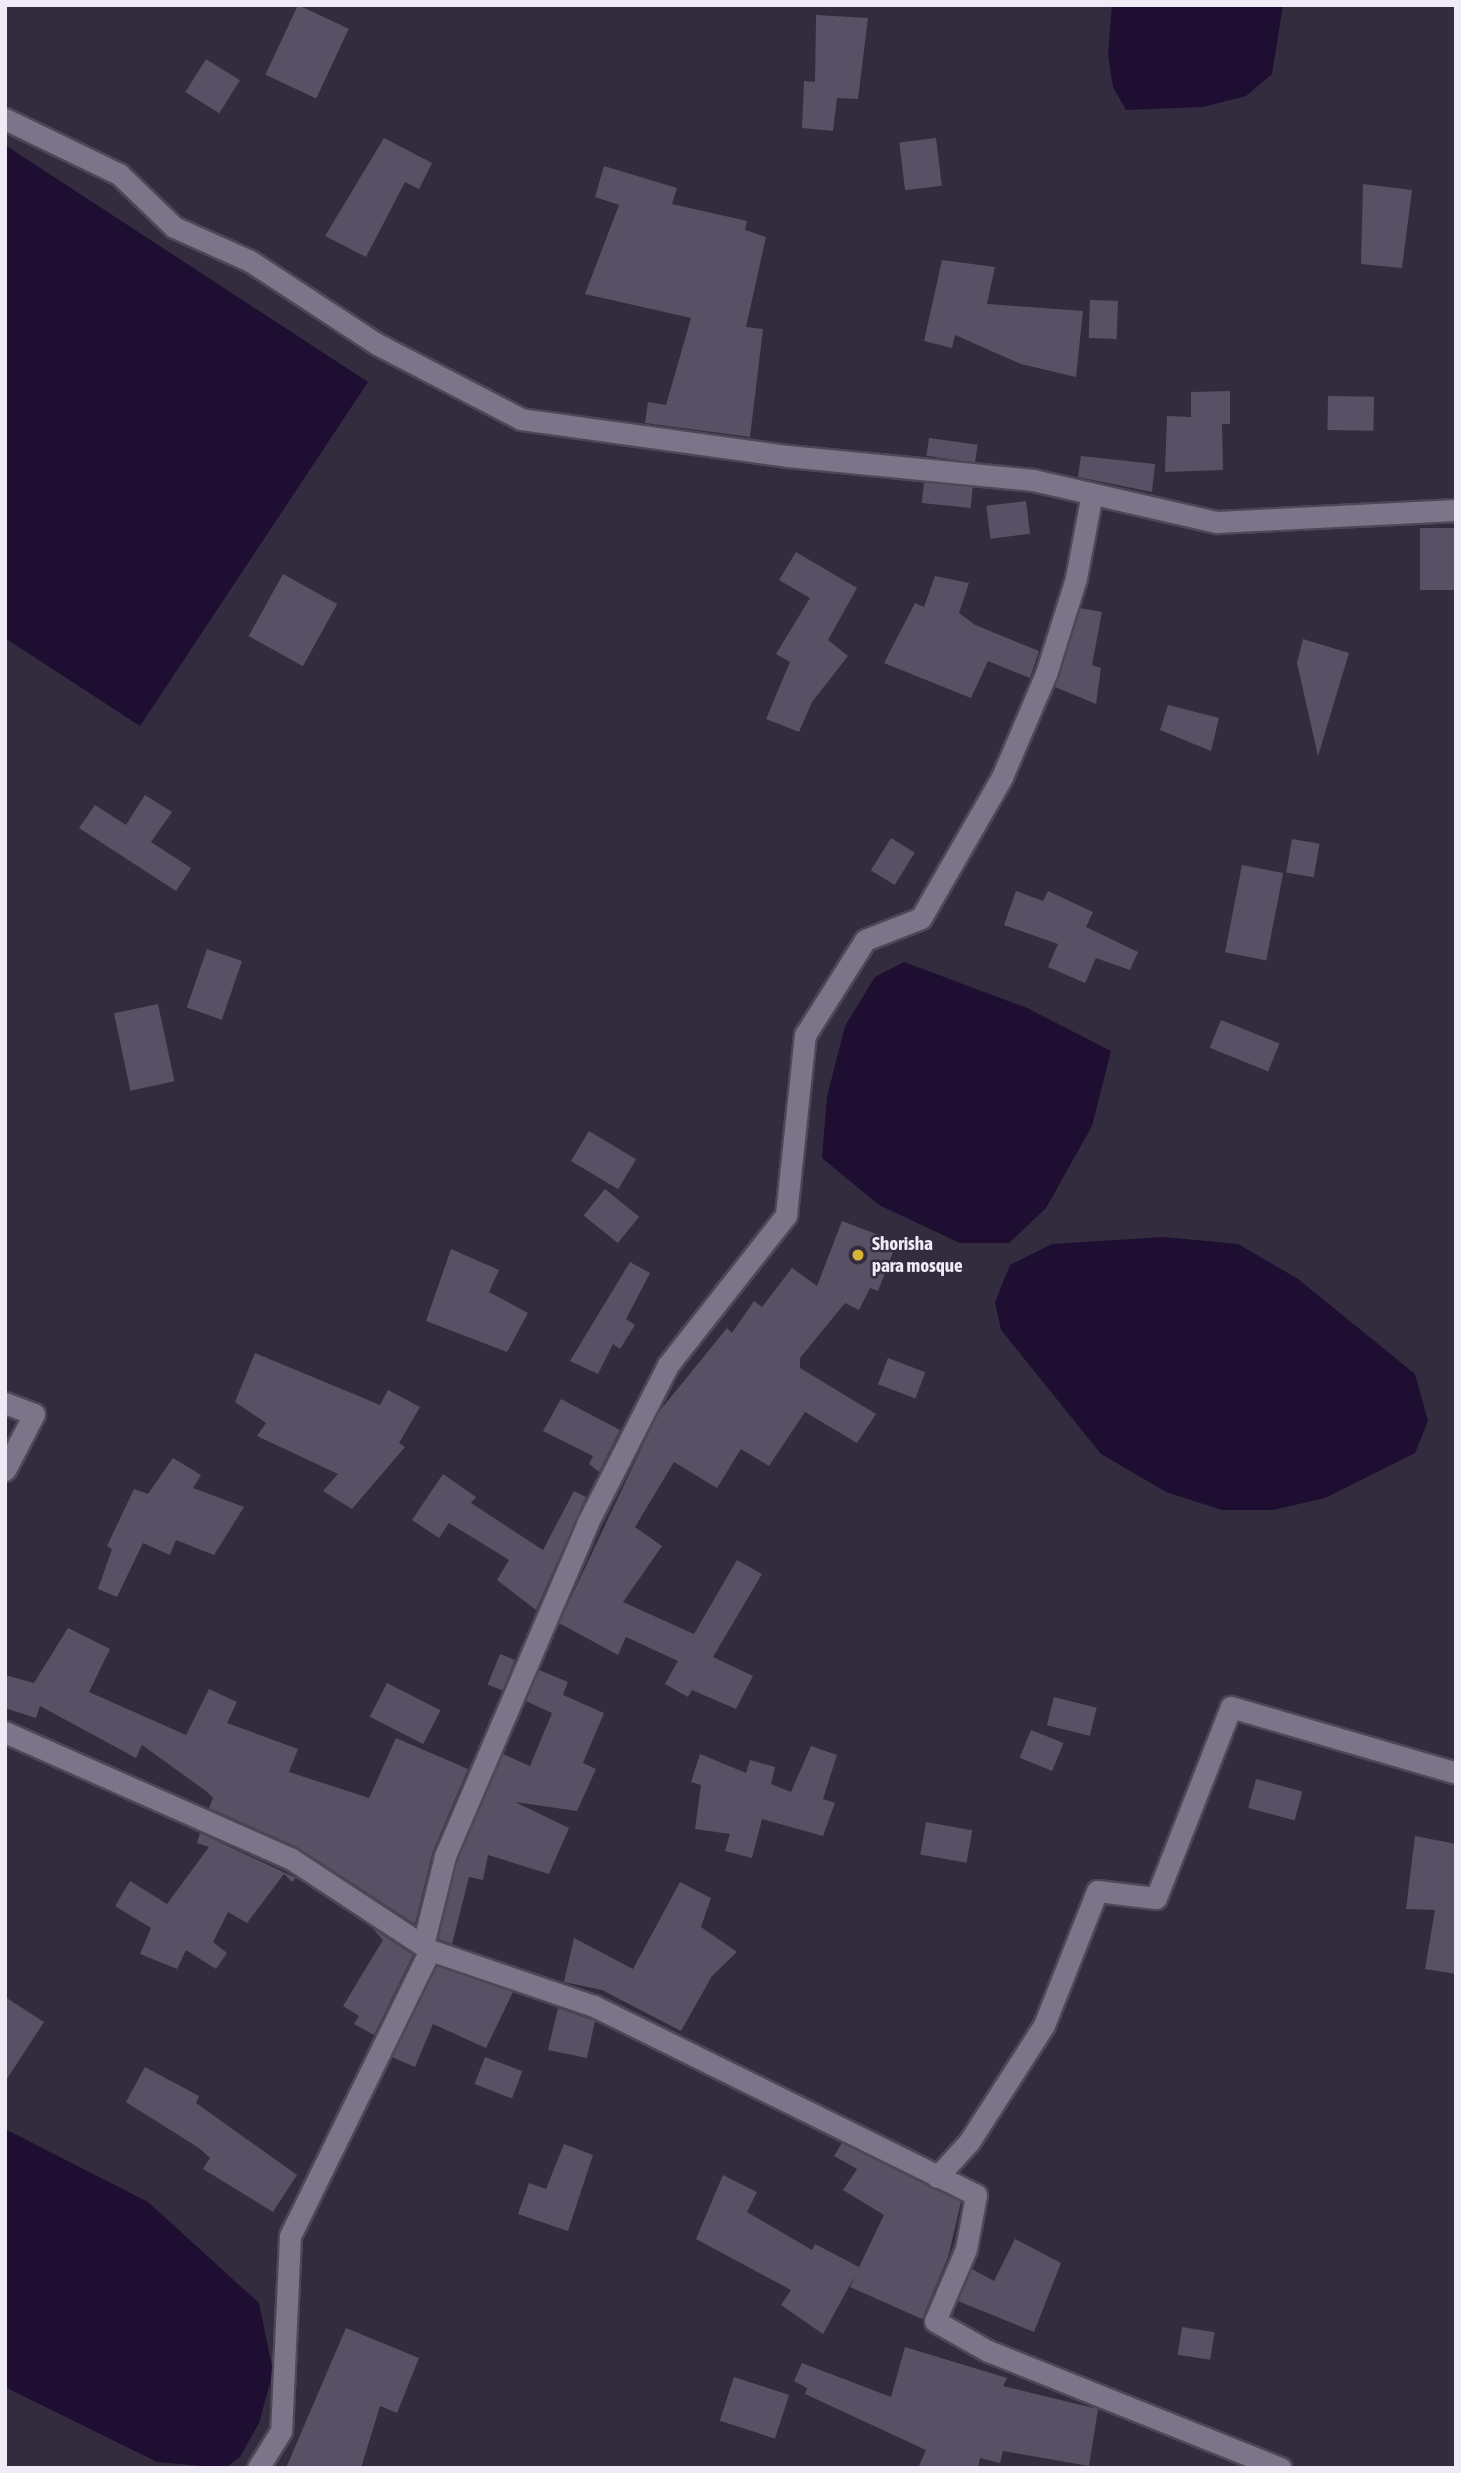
<!DOCTYPE html>
<html>
<head>
<meta charset="utf-8">
<style>
  body { margin:0 }
  #map { position:relative; width:1461px; height:2473px; overflow:hidden; background:#322c3e; font-family:"Asap Condensed",sans-serif }
  div>[style] { position:absolute }
  .water>* { inset:0; background:#1e0e32 }
  .building>* { inset:0; background:#585165; transform-origin:0 0 }
  .roads { filter:drop-shadow(2px 0 #4d4756) drop-shadow(-2px 0 #4d4756) drop-shadow(0 2px #4d4756) drop-shadow(0 -2px #4d4756) }
  .street>* { height:21px; margin:-10.5px; padding:0 10.5px; transform-origin:10.5px; border-radius:10.5px; background:#7c758a }
  .dots>* { width:19px; height:19px; translate:-50% -50%; box-sizing:border-box; border:4px solid #322c3e; border-radius:50% }
  span { translate:-50% -50%; white-space:nowrap; text-align:center; line-height:1.15; -webkit-text-stroke:5px #322c3e; paint-order:stroke }
  .poi-label { font-size:19px; color:#eeeaf6; font-weight:700 }
  .left { translate:0 -50%; text-align:left }
  .frame { position:absolute; inset:0; border:7px solid #eeeaf6; pointer-events:none }
</style>
</head>
<body>
<div id="map">
  <div class="water">
    <i style="clip-path:polygon(1112px 5px,1283px 5px,1272px 74px,1246px 96px,1203px 107px,1126px 110px,1113px 87px,1108px 55px)"></i>
    <i style="clip-path:polygon(5px 145px,368px 382px,140px 726px,5px 638px)"></i>
    <i style="clip-path:polygon(904px 962px,1027px 1008px,1111px 1051px,1092px 1126px,1046px 1208px,1009px 1243px,960px 1243px,879px 1205px,822px 1158px,827px 1097px,845px 1026px,875px 977px)"></i>
    <i style="clip-path:polygon(1164px 1237px,1238px 1244px,1298px 1279px,1415px 1374px,1428px 1421px,1415px 1453px,1325px 1498px,1273px 1510px,1222px 1510px,1166px 1492px,1101px 1454px,1001px 1330px,995px 1302px,1010px 1265px,1052px 1244px)"></i>
    <i style="clip-path:polygon(5px 2129px,148px 2202px,259px 2303px,273px 2372px,259px 2423px,240px 2457px,225px 2468px,157px 2462px,5px 2387px)"></i>
  </div>
  <div class="building">
    <i style="left:298px;top:5px;width:56px;height:77px;rotate:25deg"></i>
    <i style="clip-path:polygon(816px 15px,868px 18px,858px 99px,837px 98px,833px 131px,802px 128px,804px 81px,815px 82px)"></i>
    <i style="left:206px;top:59px;width:40px;height:39px;rotate:32deg"></i>
    <i style="clip-path:polygon(384px 138px,432px 163px,419px 189px,405px 182px,366px 257px,325px 236px)"></i>
    <i style="left:936px;top:138px;width:48px;height:37px;rotate:83deg"></i>
    <i style="clip-path:polygon(604px 166px,677px 188px,672px 204px,747px 221px,745px 230px,766px 237px,746px 327px,763px 329px,750px 437px,645px 423px,648px 402px,666px 405px,691px 318px,585px 294px,619px 205px,595px 197px)"></i>
    <i style="clip-path:polygon(1363px 184px,1412px 190px,1402px 268px,1361px 264px)"></i>
    <i style="clip-path:polygon(942px 260px,995px 267px,987px 304px,1083px 311px,1076px 377px,1021px 364px,955px 335px,952px 348px,924px 341px)"></i>
    <i style="left:1090px;top:300px;width:28px;height:38px;rotate:2deg"></i>
    <i style="clip-path:polygon(1230px 391px,1230px 424px,1222px 424px,1223px 470px,1165px 472px,1167px 416px,1191px 417px,1191px 392px)"></i>
    <i style="left:1328px;top:396px;width:46px;height:34px;rotate:1deg"></i>
    <i style="left:929px;top:438px;width:49px;height:18px;rotate:8deg"></i>
    <i style="clip-path:polygon(1081px 456px,1155px 464px,1152px 492px,1078px 477px)"></i>
    <i style="left:924px;top:482px;width:49px;height:21px;rotate:6deg"></i>
    <i style="left:1026px;top:501px;width:33px;height:40px;rotate:83deg"></i>
    <i style="left:1456px;top:528px;width:62px;height:36px;rotate:90deg"></i>
    <i style="clip-path:polygon(796px 552px,857px 588px,828px 640px,848px 656px,812px 702px,799px 732px,766px 719px,790px 662px,776px 654px,810px 598px,779px 580px)"></i>
    <i style="left:283px;top:574px;width:62px;height:71px;rotate:29deg"></i>
    <i style="clip-path:polygon(935px 576px,969px 583px,959px 613px,975px 625px,1039px 651px,1030px 678px,988px 661px,971px 698px,884px 663px,915px 603px,924px 607px)"></i>
    <i style="clip-path:polygon(1080px 608px,1102px 612px,1092px 665px,1101px 668px,1096px 704px,1055px 687px)"></i>
    <i style="clip-path:polygon(1303px 639px,1349px 653px,1318px 756px,1297px 663px)"></i>
    <i style="clip-path:polygon(1168px 705px,1219px 718px,1211px 751px,1160px 730px)"></i>
    <i style="clip-path:polygon(145px 795px,172px 812px,151px 842px,191px 868px,176px 891px,79px 828px,95px 805px,126px 825px)"></i>
    <i style="left:891px;top:838px;width:28px;height:38px;rotate:32deg"></i>
    <i style="left:1292px;top:839px;width:28px;height:34px;rotate:10deg"></i>
    <i style="left:1242px;top:865px;width:42px;height:89px;rotate:11deg"></i>
    <i style="clip-path:polygon(1016px 891px,1043px 901px,1048px 891px,1093px 912px,1086px 927px,1138px 952px,1130px 970px,1096px 958px,1085px 983px,1048px 967px,1058px 944px,1004px 925px)"></i>
    <i style="left:207px;top:949px;width:37px;height:62px;rotate:19deg"></i>
    <i style="left:158px;top:1004px;width:79px;height:45px;rotate:78deg"></i>
    <i style="left:1221px;top:1020px;width:63px;height:30px;rotate:22deg"></i>
    <i style="left:589px;top:1131px;width:55px;height:35px;rotate:31deg"></i>
    <i style="left:605px;top:1189px;width:44px;height:34px;rotate:39deg"></i>
    <i style="clip-path:polygon(842px 1221px,897px 1242px,878px 1291px,870px 1288px,859px 1310px,845px 1303px,800px 1358px,800px 1368px,876px 1414px,857px 1443px,805px 1412px,769px 1466px,741px 1449px,717px 1488px,674px 1462px,635px 1527px,662px 1546px,623px 1602px,694px 1634px,737px 1560px,762px 1574px,713px 1657px,753px 1676px,736px 1709px,692px 1690px,688px 1697px,665px 1684px,678px 1661px,626px 1637px,618px 1655px,559px 1623px,658px 1413px,727px 1328px,732px 1333px,754px 1301px,762px 1307px,792px 1268px,817px 1286px)"></i>
    <i style="clip-path:polygon(451px 1249px,499px 1270px,489px 1292px,528px 1313px,507px 1352px,426px 1321px)"></i>
    <i style="clip-path:polygon(630px 1262px,650px 1273px,626px 1319px,635px 1325px,620px 1349px,613px 1344px,598px 1374px,570px 1361px)"></i>
    <i style="clip-path:polygon(255px 1353px,380px 1405px,388px 1390px,420px 1407px,399px 1443px,405px 1447px,352px 1509px,323px 1491px,338px 1474px,257px 1436px,266px 1423px,235px 1402px)"></i>
    <i style="left:888px;top:1358px;width:40px;height:28px;rotate:21deg"></i>
    <i style="clip-path:polygon(561px 1399px,620px 1430px,599px 1472px,589px 1464px,593px 1456px,543px 1431px)"></i>
    <i style="clip-path:polygon(173px 1458px,201px 1475px,193px 1488px,244px 1507px,214px 1555px,176px 1540px,170px 1555px,143px 1543px,117px 1597px,98px 1589px,112px 1549px,107px 1546px,134px 1489px,148px 1494px)"></i>
    <i style="clip-path:polygon(443px 1474px,476px 1497px,471px 1503px,543px 1550px,574px 1491px,586px 1497px,536px 1610px,497px 1580px,509px 1560px,449px 1523px,439px 1538px,412px 1520px)"></i>
    <i style="clip-path:polygon(68px 1628px,110px 1649px,89px 1692px,186px 1735px,209px 1689px,237px 1702px,227px 1723px,298px 1749px,289px 1772px,369px 1798px,396px 1738px,468px 1769px,433px 1851px,415px 1924px,297px 1847px,209px 1808px,213px 1798px,206px 1791px,142px 1745px,136px 1758px,40px 1706px,36px 1718px,5px 1708px,5px 1675px,34px 1683px)"></i>
    <i style="left:500px;top:1654px;width:16px;height:33px;rotate:22deg"></i>
    <i style="clip-path:polygon(539px 1670px,568px 1682px,563px 1695px,604px 1713px,583px 1763px,596px 1769px,577px 1811px,515px 1802px,569px 1828px,549px 1874px,488px 1855px,483px 1880px,469px 1877px,452px 1944px,438px 1939px,457px 1860px,503px 1754px,530px 1766px,552px 1713px,526px 1701px)"></i>
    <i style="left:387px;top:1683px;width:60px;height:38px;rotate:27deg"></i>
    <i style="left:1054px;top:1697px;width:44px;height:29px;rotate:14deg"></i>
    <i style="left:1031px;top:1730px;width:35px;height:30px;rotate:22deg"></i>
    <i style="clip-path:polygon(811px 1746px,837px 1755px,823px 1799px,835px 1803px,823px 1836px,762px 1819px,752px 1858px,725px 1851px,730px 1834px,695px 1829px,701px 1785px,691px 1782px,700px 1754px,746px 1773px,750px 1760px,775px 1767px,771px 1784px,791px 1792px)"></i>
    <i style="left:1256px;top:1779px;width:48px;height:30px;rotate:15deg"></i>
    <i style="left:926px;top:1822px;width:47px;height:33px;rotate:10deg"></i>
    <i style="clip-path:polygon(200px 1833px,296px 1878px,292px 1882px,284px 1874px,247px 1923px,228px 1912px,213px 1942px,227px 1953px,216px 1969px,186px 1950px,177px 1969px,140px 1954px,151px 1928px,115px 1906px,130px 1881px,167px 1904px,209px 1847px,197px 1843px)"></i>
    <i style="clip-path:polygon(1415px 1836px,1456px 1844px,1456px 1974px,1425px 1969px,1435px 1910px,1406px 1909px)"></i>
    <i style="clip-path:polygon(680px 1882px,711px 1898px,701px 1927px,737px 1952px,712px 1976px,681px 2031px,602px 1990px,564px 1982px,574px 1938px,633px 1969px)"></i>
    <i style="clip-path:polygon(372px 1928px,413px 1955px,374px 2035px,354px 2024px,359px 2016px,343px 2006px,383px 1940px)"></i>
    <i style="clip-path:polygon(437px 1966px,513px 1992px,486px 2048px,433px 2024px,415px 2067px,392px 2057px)"></i>
    <i style="clip-path:polygon(5px 1997px,44px 2022px,5px 2082px)"></i>
    <i style="clip-path:polygon(558px 2008px,595px 2021px,587px 2058px,548px 2050px)"></i>
    <i style="left:485px;top:2057px;width:40px;height:29px;rotate:21deg"></i>
    <i style="clip-path:polygon(145px 2067px,199px 2096px,196px 2103px,297px 2175px,273px 2212px,203px 2169px,210px 2158px,199px 2148px,126px 2102px)"></i>
    <i style="clip-path:polygon(842px 2143px,961px 2202px,948px 2257px,922px 2319px,850px 2287px,856px 2274px,823px 2334px,781px 2305px,791px 2290px,696px 2239px,723px 2175px,757px 2192px,747px 2212px,812px 2250px,815px 2244px,859px 2267px,884px 2215px,843px 2190px,857px 2169px,834px 2156px)"></i>
    <i style="clip-path:polygon(564px 2144px,593px 2155px,568px 2231px,518px 2214px,529px 2183px,546px 2189px)"></i>
    <i style="clip-path:polygon(1015px 2239px,1061px 2263px,1034px 2332px,958px 2301px,972px 2269px,994px 2281px)"></i>
    <i style="left:1182px;top:2327px;width:33px;height:28px;rotate:9deg"></i>
    <i style="clip-path:polygon(346px 2328px,419px 2358px,397px 2413px,380px 2406px,361px 2468px,286px 2468px)"></i>
    <i style="clip-path:polygon(905px 2347px,1007px 2378px,1003px 2386px,1098px 2409px,1089px 2466px,1003px 2451px,1000px 2463px,980px 2458px,978px 2468px,918px 2468px,926px 2450px,805px 2394px,807px 2388px,794px 2381px,802px 2363px,891px 2397px)"></i>
    <i style="left:734px;top:2377px;width:58px;height:46px;rotate:18deg"></i>
  </div>
  <div class="roads">
    <div class="street">
      <i style="left:5px;top:119px;width:127px;rotate:25.8deg"></i>
      <i style="left:119px;top:174px;width:76px;rotate:43.9deg"></i>
      <i style="left:174px;top:227px;width:83px;rotate:24.1deg"></i>
      <i style="left:250px;top:261px;width:152px;rotate:33.2deg"></i>
      <i style="left:377px;top:344px;width:162px;rotate:27.5deg"></i>
      <i style="left:521px;top:419px;width:270px;rotate:7.9deg"></i>
      <i style="left:788px;top:456px;width:246px;rotate:5.6deg"></i>
      <i style="left:1033px;top:480px;width:189px;rotate:12.9deg"></i>
      <i style="left:1217px;top:522px;width:239px;rotate:-2.9deg"></i>
      <i style="left:5px;top:1403px;width:31px;rotate:21deg"></i>
      <i style="left:34px;top:1414px;width:63px;rotate:117.4deg"></i>
      <i style="left:5px;top:1732px;width:312px;rotate:23.9deg"></i>
      <i style="left:290px;top:1858px;width:168px;rotate:33.3deg"></i>
      <i style="left:430px;top:1950px;width:318px;rotate:116.1deg"></i>
      <i style="left:290px;top:2236px;width:195px;rotate:92.6deg"></i>
      <i style="left:281px;top:2431px;width:44px;rotate:121.9deg"></i>
      <i style="left:423px;top:1945px;width:92px;rotate:-76.1deg"></i>
      <i style="left:445px;top:1856px;width:361px;rotate:-66.8deg"></i>
      <i style="left:587px;top:1524px;width:178px;rotate:-63deg"></i>
      <i style="left:668px;top:1365px;width:191px;rotate:-51.8deg"></i>
      <i style="left:786px;top:1215px;width:181px;rotate:-84deg"></i>
      <i style="left:805px;top:1035px;width:112px;rotate:-57.7deg"></i>
      <i style="left:865px;top:940px;width:60px;rotate:-21.4deg"></i>
      <i style="left:921px;top:918px;width:163px;rotate:-60.1deg"></i>
      <i style="left:1002px;top:777px;width:112px;rotate:-66.9deg"></i>
      <i style="left:1046px;top:674px;width:101px;rotate:-72.6deg"></i>
      <i style="left:1076px;top:578px;width:86px;rotate:-79.3deg"></i>
      <i style="left:430px;top:1950px;width:173px;rotate:18.9deg"></i>
      <i style="left:594px;top:2006px;width:426px;rotate:26.3deg"></i>
      <i style="left:976px;top:2195px;width:55px;rotate:100.5deg"></i>
      <i style="left:966px;top:2249px;width:78px;rotate:113.3deg"></i>
      <i style="left:935px;top:2321px;width:61px;rotate:29.5deg"></i>
      <i style="left:988px;top:2351px;width:315px;rotate:21.8deg"></i>
      <i style="left:937px;top:2177px;width:47px;rotate:-47.6deg"></i>
      <i style="left:969px;top:2142px;width:139px;rotate:-57.3deg"></i>
      <i style="left:1044px;top:2025px;width:144px;rotate:-68.4deg"></i>
      <i style="left:1097px;top:1891px;width:59px;rotate:6.8deg"></i>
      <i style="left:1156px;top:1898px;width:205px;rotate:-68.6deg"></i>
      <i style="left:1231px;top:1707px;width:234px;rotate:16.3deg"></i>
    </div>
  </div>
  <div class="dots">
    <i style="left:858px;top:1255px;background:#d7b434"></i>
  </div>
  <div class="poi-label">
    <span class="left" style="left:872px;top:1255px">Shorisha<br>para mosque</span>
  </div>
  <div class="frame"></div>
</div>
</body>
</html>
